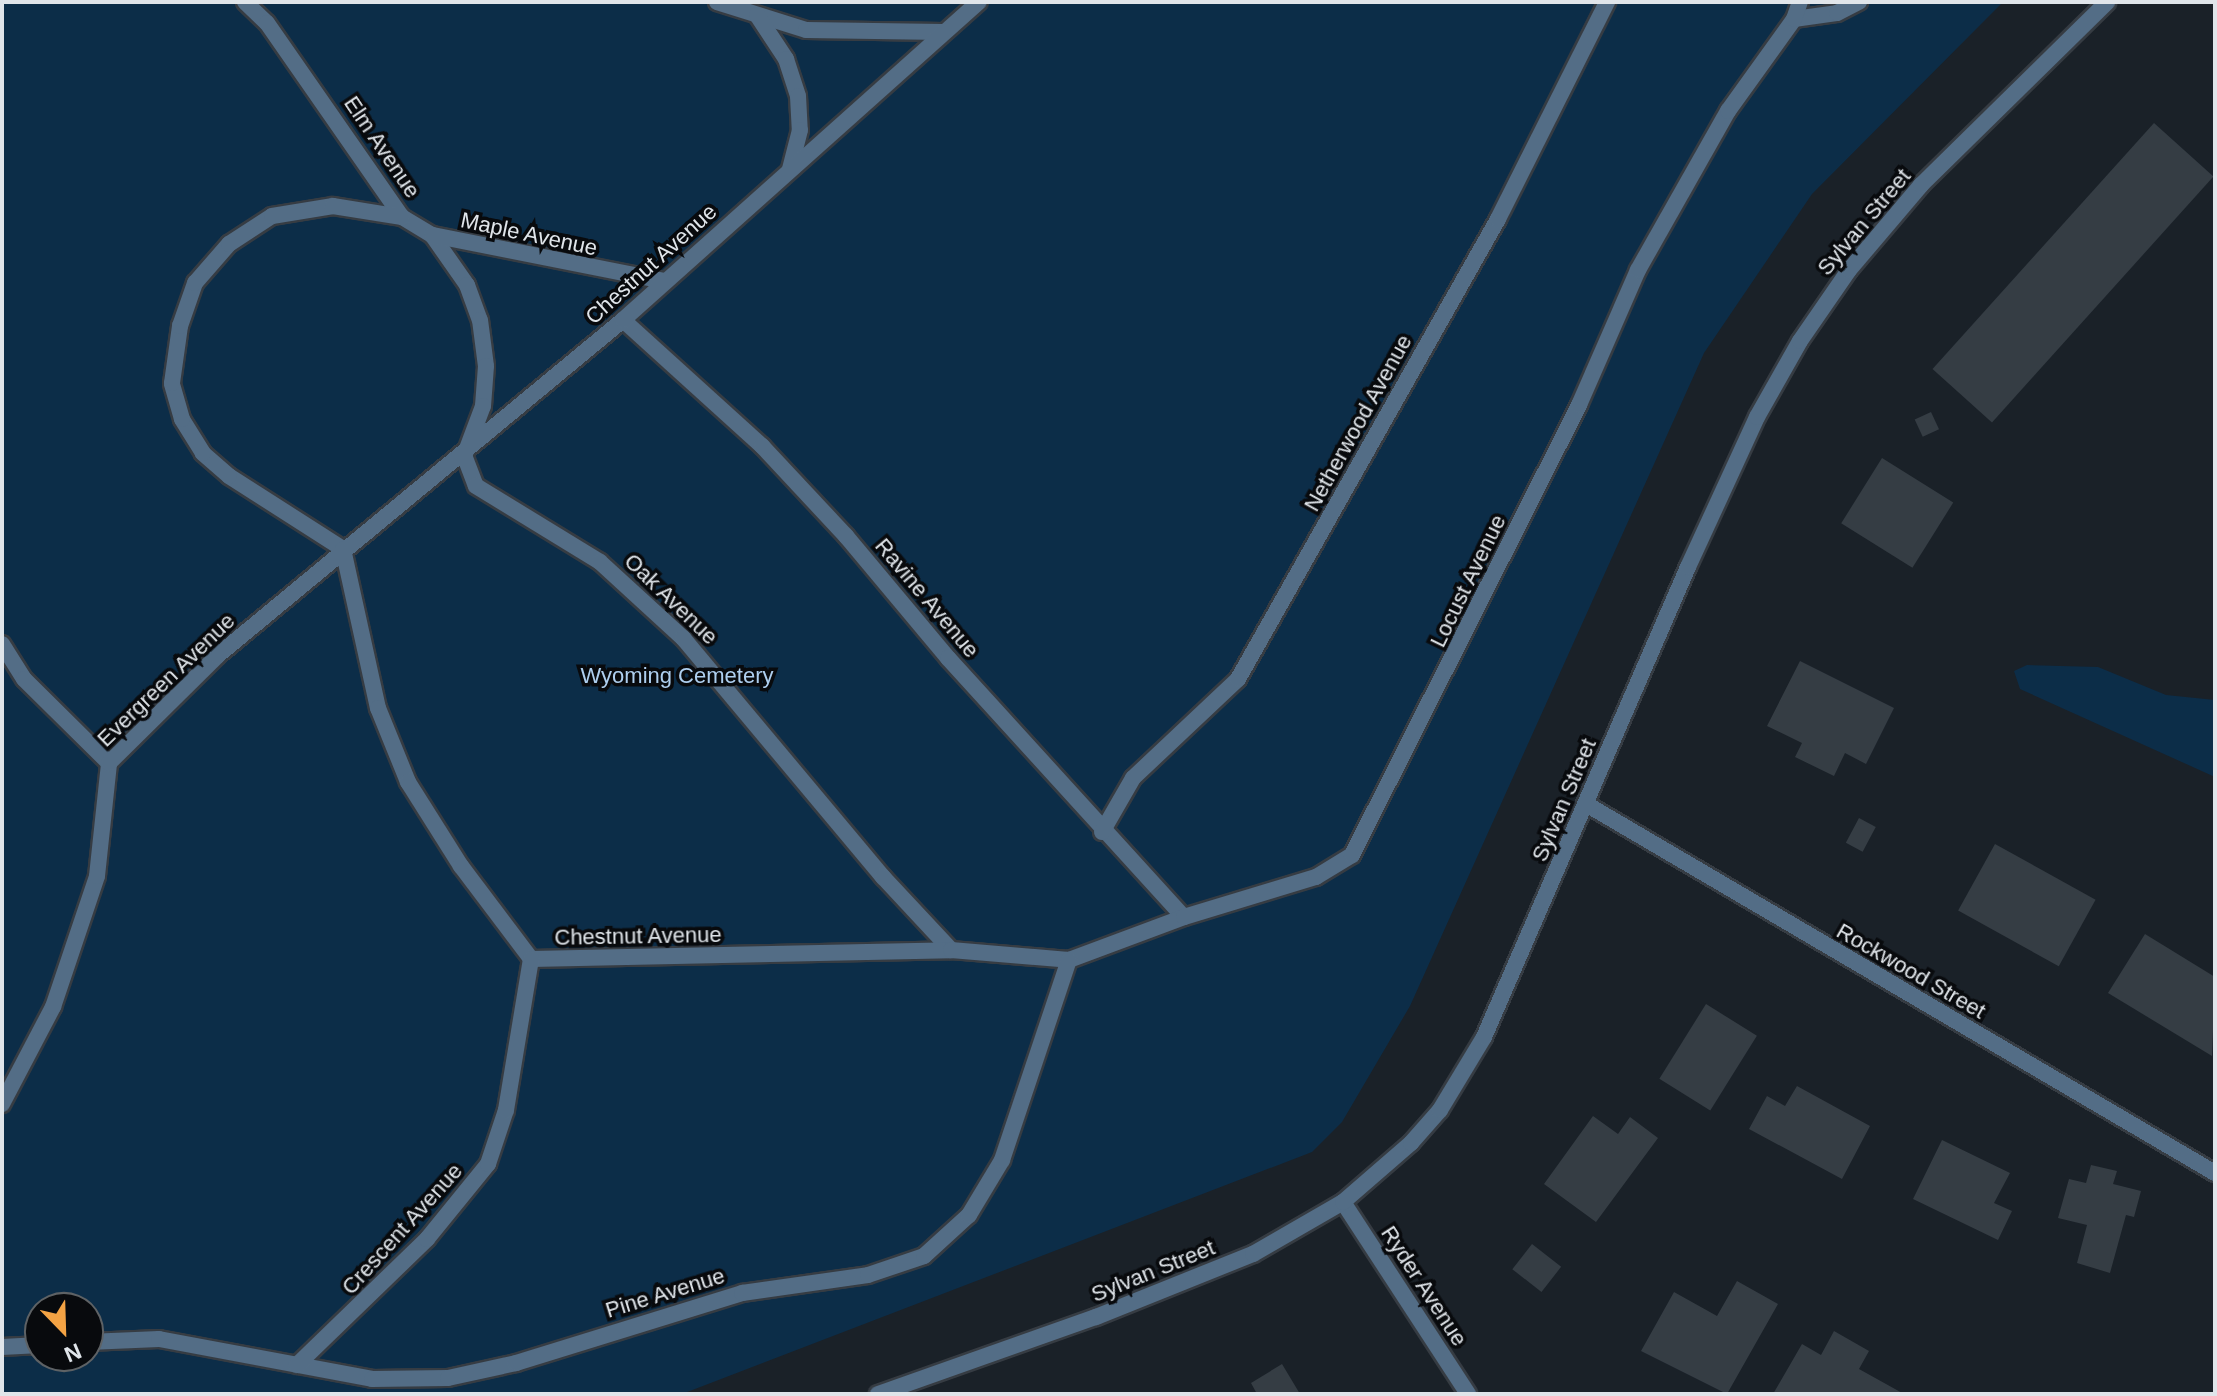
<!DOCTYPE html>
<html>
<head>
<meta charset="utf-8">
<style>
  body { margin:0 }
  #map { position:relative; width:2217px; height:1396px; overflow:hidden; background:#1a2128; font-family:Helvetica,sans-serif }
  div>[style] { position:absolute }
  .green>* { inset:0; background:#0c2d48 }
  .building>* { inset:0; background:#353d44; transform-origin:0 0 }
  .roads { filter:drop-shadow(2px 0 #363c43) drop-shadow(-2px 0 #363c43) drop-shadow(0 2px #363c43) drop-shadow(0 -2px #363c43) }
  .service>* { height:16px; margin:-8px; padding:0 8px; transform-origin:8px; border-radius:8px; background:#536d86 }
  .minor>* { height:16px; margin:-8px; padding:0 8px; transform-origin:8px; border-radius:8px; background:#536d86 }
  .tertiary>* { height:16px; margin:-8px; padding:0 8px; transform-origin:8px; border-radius:8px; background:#536d86 }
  span { translate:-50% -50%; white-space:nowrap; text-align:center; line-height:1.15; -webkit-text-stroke:7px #080a0d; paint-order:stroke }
  .street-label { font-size:22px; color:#e0e5ea }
  .park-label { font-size:22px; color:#aecfef }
  .frame { position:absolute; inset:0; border:4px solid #e0e5ea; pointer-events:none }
  .north { position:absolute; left:24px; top:1292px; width:80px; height:80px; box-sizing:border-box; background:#080a0d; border:2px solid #5e6265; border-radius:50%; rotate:157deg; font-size:22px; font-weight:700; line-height:32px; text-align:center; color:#e0e5ea }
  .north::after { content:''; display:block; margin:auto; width:28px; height:36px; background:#f4a344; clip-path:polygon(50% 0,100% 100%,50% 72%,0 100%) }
</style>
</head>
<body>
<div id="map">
  <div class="green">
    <i style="clip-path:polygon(evenodd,2px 2px,2003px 2px,1812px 194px,1704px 353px,1410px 1006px,1342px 1122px,1312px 1152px,682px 1394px,2px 1394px,2px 2px,40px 1308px,88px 1308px,88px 1356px,40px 1356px,40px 1308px)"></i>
    <i style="clip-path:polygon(2027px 665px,2098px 667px,2166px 695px,2215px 700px,2215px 777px,2020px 689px,2014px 671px)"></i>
  </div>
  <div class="building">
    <i style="left:2154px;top:123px;width:80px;height:331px;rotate:42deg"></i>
    <i style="left:1931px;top:412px;width:19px;height:18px;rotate:65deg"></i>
    <i style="left:1882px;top:458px;width:84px;height:77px;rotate:32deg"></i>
    <i style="clip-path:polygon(1800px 661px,1894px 708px,1866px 764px,1845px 753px,1834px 776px,1795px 757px,1802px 743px,1767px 726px)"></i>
    <i style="left:1859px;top:818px;width:19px;height:28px;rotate:28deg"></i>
    <i style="left:1995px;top:844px;width:115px;height:76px;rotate:29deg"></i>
    <i style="clip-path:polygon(2145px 934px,2215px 977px,2212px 1056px,2108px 993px)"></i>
    <i style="left:1706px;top:1004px;width:60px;height:88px;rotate:32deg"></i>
    <i style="clip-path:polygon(1797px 1086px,1870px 1126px,1842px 1179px,1749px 1129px,1767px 1096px,1785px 1106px)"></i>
    <i style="clip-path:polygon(1593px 1116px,1618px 1134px,1630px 1117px,1658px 1138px,1596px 1222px,1544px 1184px)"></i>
    <i style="clip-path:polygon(1942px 1140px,2010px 1173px,1994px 1203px,2012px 1211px,1998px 1240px,1913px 1199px)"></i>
    <i style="clip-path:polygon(2091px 1165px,2117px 1171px,2113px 1184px,2141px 1191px,2134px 1217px,2126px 1215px,2110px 1273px,2077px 1263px,2087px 1225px,2058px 1218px,2069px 1179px,2086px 1183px)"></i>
    <i style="left:1532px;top:1244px;width:37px;height:32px;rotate:38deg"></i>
    <i style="clip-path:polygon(1737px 1281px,1778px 1304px,1727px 1394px,1641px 1351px,1674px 1292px,1717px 1316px)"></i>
    <i style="clip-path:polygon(1834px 1331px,1869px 1351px,1859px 1369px,1904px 1394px,1773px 1394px,1802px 1344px,1821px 1355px)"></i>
    <i style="clip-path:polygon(1282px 1364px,1300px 1394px,1257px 1394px,1251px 1383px)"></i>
  </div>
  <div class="roads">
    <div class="service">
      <i style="left:245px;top:2px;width:30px;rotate:44deg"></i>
      <i style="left:267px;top:23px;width:236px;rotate:55.2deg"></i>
      <i style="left:402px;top:217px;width:35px;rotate:31deg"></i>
      <i style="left:432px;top:235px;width:61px;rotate:55deg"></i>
      <i style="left:467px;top:285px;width:37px;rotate:70deg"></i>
      <i style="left:480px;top:320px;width:46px;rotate:82.6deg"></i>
      <i style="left:486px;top:366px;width:40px;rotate:94.3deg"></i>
      <i style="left:483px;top:406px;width:51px;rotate:110.6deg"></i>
      <i style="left:717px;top:2px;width:93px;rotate:17.5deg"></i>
      <i style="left:806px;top:30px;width:137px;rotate:0.8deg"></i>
      <i style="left:757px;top:15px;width:53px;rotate:56.6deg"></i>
      <i style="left:786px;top:59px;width:39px;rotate:72deg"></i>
      <i style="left:798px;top:96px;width:34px;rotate:87deg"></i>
      <i style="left:800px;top:130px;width:40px;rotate:104.4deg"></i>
      <i style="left:1794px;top:19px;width:43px;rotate:-7.9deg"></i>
      <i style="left:1837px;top:13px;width:25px;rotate:-27deg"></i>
      <i style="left:432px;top:235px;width:237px;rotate:11.2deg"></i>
      <i style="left:623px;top:320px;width:188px;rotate:42.2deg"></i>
      <i style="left:762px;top:446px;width:123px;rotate:47deg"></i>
      <i style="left:846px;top:536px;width:159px;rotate:50.1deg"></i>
      <i style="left:948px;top:658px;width:350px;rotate:47.7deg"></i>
      <i style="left:464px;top:455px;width:33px;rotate:69deg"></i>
      <i style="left:476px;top:486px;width:145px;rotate:31.5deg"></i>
      <i style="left:600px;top:562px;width:113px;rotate:42.5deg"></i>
      <i style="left:683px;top:638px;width:312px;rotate:50.1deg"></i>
      <i style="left:883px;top:877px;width:100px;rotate:47deg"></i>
      <i style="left:343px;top:549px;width:135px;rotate:-147.4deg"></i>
      <i style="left:229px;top:476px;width:35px;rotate:-139deg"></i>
      <i style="left:203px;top:453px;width:40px;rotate:-122deg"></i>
      <i style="left:182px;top:419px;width:37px;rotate:-106deg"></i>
      <i style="left:172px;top:383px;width:58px;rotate:-82deg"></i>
      <i style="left:180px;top:326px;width:46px;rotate:-70.8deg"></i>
      <i style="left:195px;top:283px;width:52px;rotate:-48.9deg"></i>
      <i style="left:229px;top:244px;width:51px;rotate:-33.1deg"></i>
      <i style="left:272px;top:216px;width:62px;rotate:-9.3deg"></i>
      <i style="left:333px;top:206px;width:70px;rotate:9.1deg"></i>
      <i style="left:343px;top:549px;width:163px;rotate:77.6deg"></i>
      <i style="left:378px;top:708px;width:80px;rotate:67.9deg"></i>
      <i style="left:408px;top:782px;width:99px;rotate:57.8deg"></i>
      <i style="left:461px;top:866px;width:116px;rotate:53deg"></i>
      <i style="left:2px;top:644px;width:41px;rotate:57.8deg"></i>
      <i style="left:24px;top:679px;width:120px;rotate:44.7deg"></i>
      <i style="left:1102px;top:832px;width:62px;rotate:-60.1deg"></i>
      <i style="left:1133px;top:778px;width:144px;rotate:-43.3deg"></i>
      <i style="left:1238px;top:679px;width:528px;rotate:-60.52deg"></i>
      <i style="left:1498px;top:219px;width:243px;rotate:-63.3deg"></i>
      <i style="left:531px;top:959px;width:420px;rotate:-1.2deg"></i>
      <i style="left:951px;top:950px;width:118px;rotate:4.8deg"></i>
      <i style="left:1069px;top:960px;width:123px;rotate:-20.5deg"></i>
      <i style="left:1184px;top:917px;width:138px;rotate:-16.9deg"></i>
      <i style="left:1316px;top:877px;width:42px;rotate:-31.4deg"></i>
      <i style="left:1352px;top:855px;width:504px;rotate:-63.23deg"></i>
      <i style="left:1579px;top:405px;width:147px;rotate:-66.4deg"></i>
      <i style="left:1638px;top:270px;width:183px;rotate:-60.5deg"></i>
      <i style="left:1728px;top:111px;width:113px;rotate:-54.3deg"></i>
      <i style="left:1794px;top:19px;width:18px;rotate:-71deg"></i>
      <i style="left:2px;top:1104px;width:110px;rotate:-62.3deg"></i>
      <i style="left:53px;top:1007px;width:138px;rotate:-71.4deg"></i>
      <i style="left:97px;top:876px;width:114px;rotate:-83.9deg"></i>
      <i style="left:109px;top:763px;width:152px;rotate:-44.7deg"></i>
      <i style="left:217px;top:656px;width:527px;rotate:-39.61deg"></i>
      <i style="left:623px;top:320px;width:477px;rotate:-41.8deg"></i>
      <i style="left:88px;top:1342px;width:71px;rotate:-2.4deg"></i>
      <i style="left:159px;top:1339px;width:217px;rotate:10.6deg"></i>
      <i style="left:372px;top:1379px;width:76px;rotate:-0.8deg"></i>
      <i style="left:448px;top:1378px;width:70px;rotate:-12.4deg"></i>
      <i style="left:516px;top:1363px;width:237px;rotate:-17.2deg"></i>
      <i style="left:742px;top:1293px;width:127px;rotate:-8.1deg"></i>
      <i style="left:868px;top:1275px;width:59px;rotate:-18.7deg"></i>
      <i style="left:924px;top:1256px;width:61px;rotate:-42.3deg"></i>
      <i style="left:969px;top:1215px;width:64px;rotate:-59deg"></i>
      <i style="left:1002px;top:1160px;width:211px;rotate:-71.5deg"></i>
      <i style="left:2px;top:1347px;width:38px;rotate:-3deg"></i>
      <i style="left:297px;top:1365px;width:181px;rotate:-44.1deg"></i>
      <i style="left:427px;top:1239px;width:97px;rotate:-50.9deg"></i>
      <i style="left:488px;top:1164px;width:57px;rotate:-71.6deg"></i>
      <i style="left:506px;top:1110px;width:153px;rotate:-80.6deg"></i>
    </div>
    <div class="minor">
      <i style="left:1586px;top:804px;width:729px;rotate:30.4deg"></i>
      <i style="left:1343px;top:1202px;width:229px;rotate:56.9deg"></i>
    </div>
    <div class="tertiary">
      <i style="left:878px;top:1394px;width:231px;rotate:-19.5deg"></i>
      <i style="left:1096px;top:1317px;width:169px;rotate:-21.9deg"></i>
      <i style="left:1253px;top:1254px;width:104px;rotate:-30deg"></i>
      <i style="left:1343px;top:1202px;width:90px;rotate:-40.9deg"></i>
      <i style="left:1411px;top:1143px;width:44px;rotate:-48.7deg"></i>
      <i style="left:1440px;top:1110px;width:85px;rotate:-58.9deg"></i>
      <i style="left:1484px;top:1037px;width:512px;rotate:-66.54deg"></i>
      <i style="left:1688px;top:567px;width:165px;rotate:-65.3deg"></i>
      <i style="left:1757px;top:417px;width:87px;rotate:-60.5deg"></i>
      <i style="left:1800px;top:341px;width:86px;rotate:-55.4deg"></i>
      <i style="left:1849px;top:270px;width:111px;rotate:-49.7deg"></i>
      <i style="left:1921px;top:185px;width:261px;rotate:-44.5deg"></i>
    </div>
  </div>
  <div class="street-label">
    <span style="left:382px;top:147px;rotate:56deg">Elm Avenue</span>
    <span style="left:1864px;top:222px;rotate:-50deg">Sylvan Street</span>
    <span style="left:529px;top:234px;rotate:12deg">Maple Avenue</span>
    <span style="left:651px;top:264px;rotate:-42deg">Chestnut Avenue</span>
    <span style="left:1358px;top:423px;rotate:-61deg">Netherwood Avenue</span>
    <span style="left:1468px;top:581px;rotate:-64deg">Locust Avenue</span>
    <span style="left:927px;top:598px;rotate:50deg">Ravine Avenue</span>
    <span style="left:671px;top:599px;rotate:44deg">Oak Avenue</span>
    <span style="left:166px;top:680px;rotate:-44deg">Evergreen Avenue</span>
    <span style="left:1564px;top:800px;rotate:-67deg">Sylvan Street</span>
    <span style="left:638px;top:936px;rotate:-1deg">Chestnut Avenue</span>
    <span style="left:1911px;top:971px;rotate:30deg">Rockwood Street</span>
    <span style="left:402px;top:1229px;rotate:-48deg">Crescent Avenue</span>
    <span style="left:1153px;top:1271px;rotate:-22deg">Sylvan Street</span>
    <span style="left:1424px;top:1286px;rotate:57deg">Ryder Avenue</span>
    <span style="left:665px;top:1293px;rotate:-17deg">Pine Avenue</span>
  </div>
  <div class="park-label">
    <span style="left:677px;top:676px">Wyoming Cemetery</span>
  </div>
  <div class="frame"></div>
  <div class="north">N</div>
</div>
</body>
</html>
